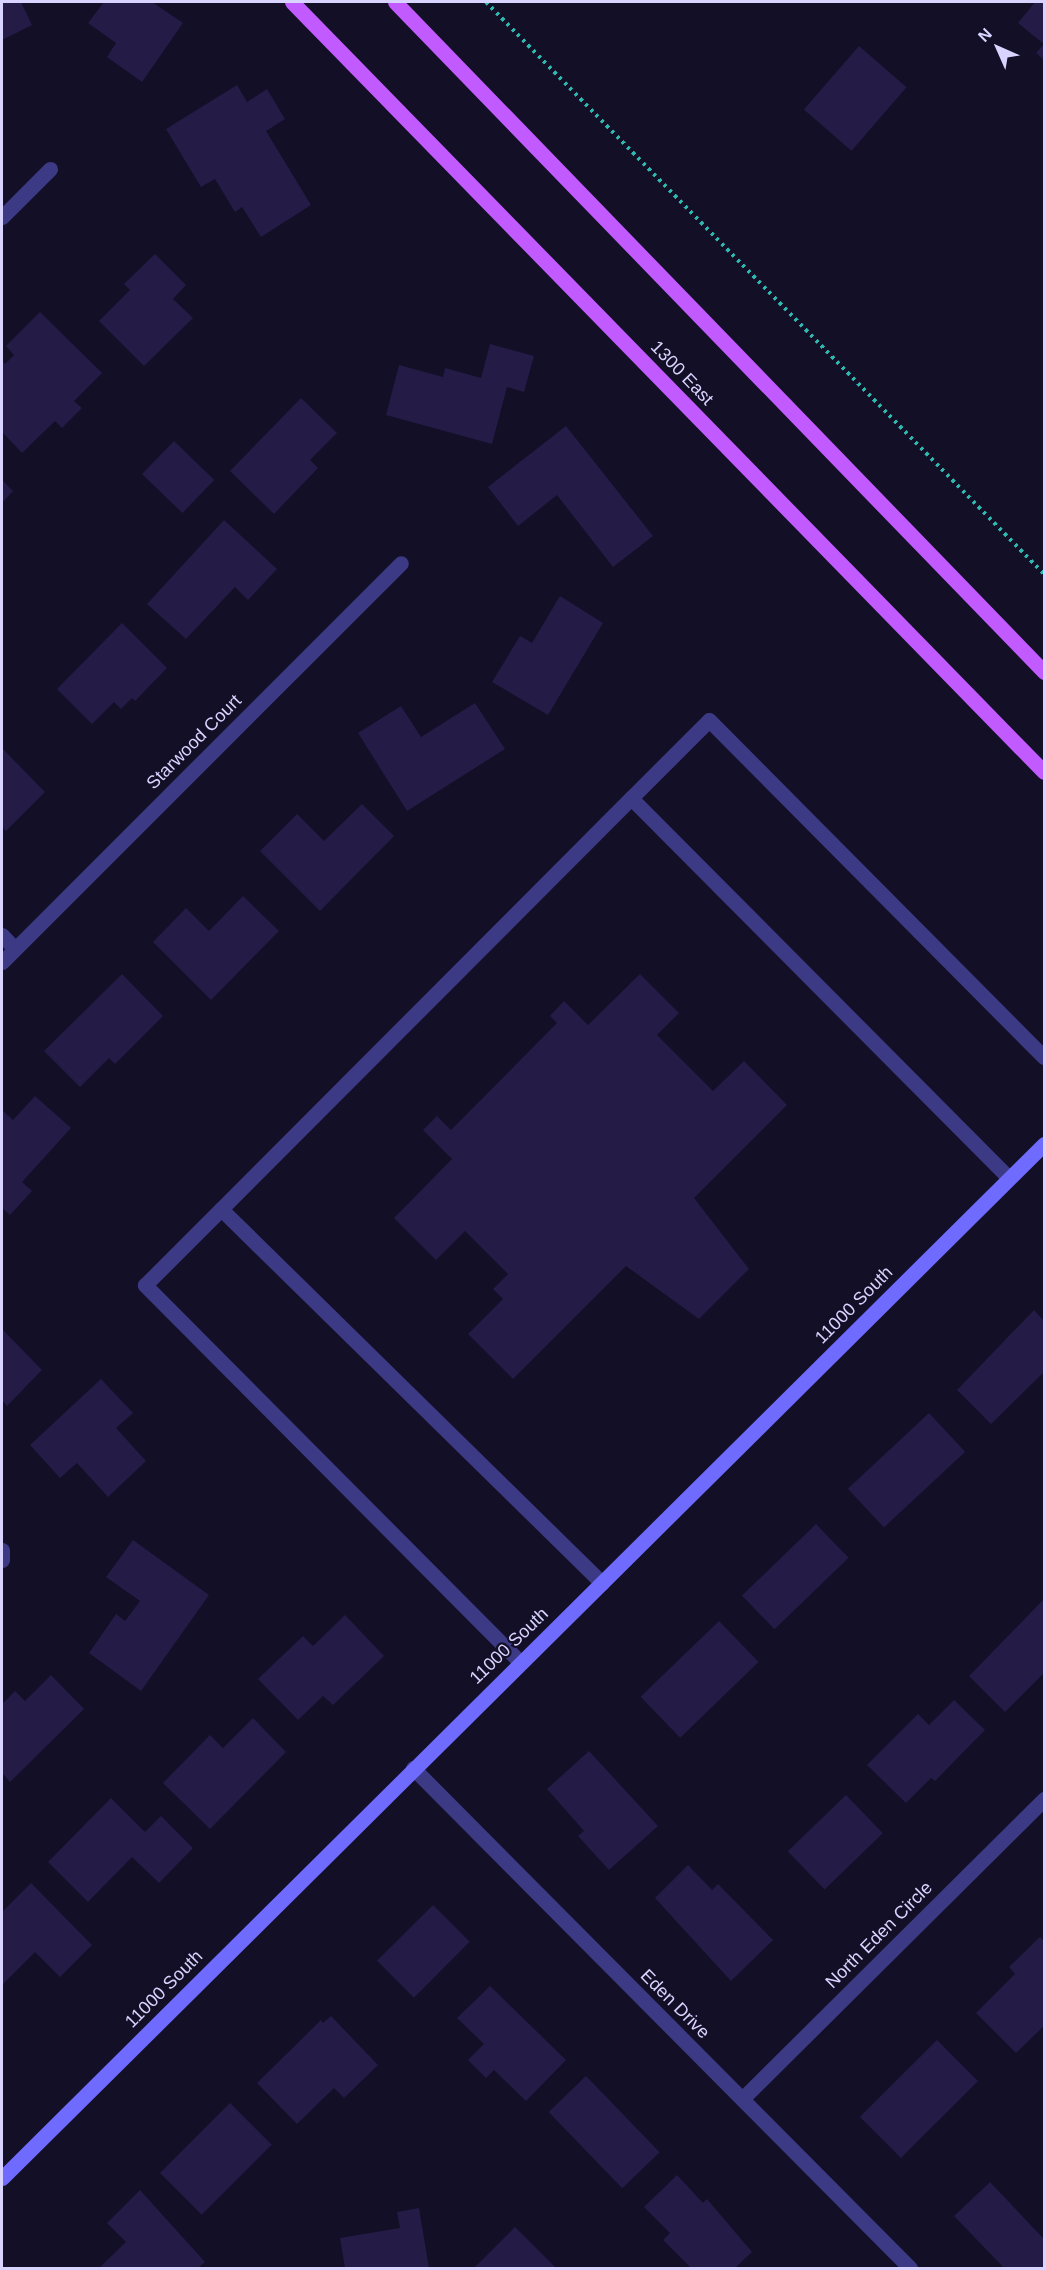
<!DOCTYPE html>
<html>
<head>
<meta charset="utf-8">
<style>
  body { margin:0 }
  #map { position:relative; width:1046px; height:2270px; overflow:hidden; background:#130f26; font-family:Arial,sans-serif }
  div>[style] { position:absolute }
  .building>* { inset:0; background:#241b47; transform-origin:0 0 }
  .path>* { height:4px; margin-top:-2px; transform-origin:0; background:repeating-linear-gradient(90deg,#2fb8b0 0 3px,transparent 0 7.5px) }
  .lane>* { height:15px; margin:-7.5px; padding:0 7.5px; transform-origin:7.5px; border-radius:7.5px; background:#3d3a85 }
  .street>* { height:15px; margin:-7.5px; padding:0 7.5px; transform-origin:7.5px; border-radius:7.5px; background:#3d3a85 }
  .secondary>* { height:15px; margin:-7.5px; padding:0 7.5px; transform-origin:7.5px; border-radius:7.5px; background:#6f6bff }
  .primary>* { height:15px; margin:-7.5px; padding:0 7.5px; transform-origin:7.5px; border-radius:7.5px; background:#c25bff }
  span { translate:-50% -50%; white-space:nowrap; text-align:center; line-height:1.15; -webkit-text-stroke:4.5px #130f26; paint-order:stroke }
  .street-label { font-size:18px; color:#d9d4ff }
  .frame { position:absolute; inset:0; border:3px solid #d9d4ff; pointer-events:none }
  .north { position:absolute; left:968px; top:18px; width:60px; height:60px; -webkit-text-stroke:4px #130f26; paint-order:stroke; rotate:315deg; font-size:16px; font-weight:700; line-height:24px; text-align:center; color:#d9d4ff }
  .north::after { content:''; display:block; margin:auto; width:21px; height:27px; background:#d9d4ff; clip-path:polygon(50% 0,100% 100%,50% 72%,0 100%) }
</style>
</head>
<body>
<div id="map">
  <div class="building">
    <i style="clip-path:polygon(2px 2px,21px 2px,32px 25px,2px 40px)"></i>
    <i style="clip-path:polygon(104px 2px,152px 2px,183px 23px,142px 82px,107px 57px,116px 43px,88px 23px)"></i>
    <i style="clip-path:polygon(1035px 2px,1044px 2px,1044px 60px,1036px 53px,1044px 44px,1018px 23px)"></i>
    <i style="left:859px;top:46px;width:63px;height:84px;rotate:41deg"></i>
    <i style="clip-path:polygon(237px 85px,247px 102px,267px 89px,285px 119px,266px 131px,311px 205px,261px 237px,242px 207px,235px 212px,215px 179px,201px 187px,166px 129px)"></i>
    <i style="clip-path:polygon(155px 254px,186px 285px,173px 299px,193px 318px,144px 366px,99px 321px,130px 290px,124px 284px)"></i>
    <i style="clip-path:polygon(40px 312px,102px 373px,74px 401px,82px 408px,62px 428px,55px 421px,22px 453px,2px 432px,2px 360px,5px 364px,14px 355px,6px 346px)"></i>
    <i style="clip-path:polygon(490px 344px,534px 356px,524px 392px,507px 387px,492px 444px,386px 415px,399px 365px,443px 377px,445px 368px,481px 378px)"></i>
    <i style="clip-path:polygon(301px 398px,337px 433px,310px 460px,318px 468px,274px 514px,230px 471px)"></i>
    <i style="clip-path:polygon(566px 426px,653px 536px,613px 567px,557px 495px,518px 526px,488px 487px)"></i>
    <i style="left:174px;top:441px;width:56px;height:46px;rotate:44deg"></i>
    <i style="clip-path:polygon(2px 480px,13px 491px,2px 503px)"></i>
    <i style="clip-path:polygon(224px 520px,277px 569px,248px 600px,235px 587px,186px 639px,147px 604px)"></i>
    <i style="clip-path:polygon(560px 596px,603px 623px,548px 715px,492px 682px,520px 636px,532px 643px)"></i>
    <i style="clip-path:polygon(122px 623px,167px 668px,135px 701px,132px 698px,121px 709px,114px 702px,92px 724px,57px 689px)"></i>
    <i style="clip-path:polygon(475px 703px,505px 749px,407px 811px,358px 733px,401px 706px,421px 737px)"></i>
    <i style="clip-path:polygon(2px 748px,45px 792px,6px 831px,2px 827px)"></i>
    <i style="clip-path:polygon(362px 804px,394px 836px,320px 911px,260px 851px,297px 814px,324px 841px)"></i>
    <i style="clip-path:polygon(243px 896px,279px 931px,211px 1000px,153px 942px,186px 908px,209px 931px)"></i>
    <i style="clip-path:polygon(122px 974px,163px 1016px,115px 1064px,109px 1058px,80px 1087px,44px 1051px)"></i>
    <i style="clip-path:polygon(640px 974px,679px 1013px,657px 1035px,713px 1091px,744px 1061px,787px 1105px,694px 1198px,749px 1269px,699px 1319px,626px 1266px,513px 1379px,468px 1334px,503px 1299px,493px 1289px,508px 1274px,465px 1231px,436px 1260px,394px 1218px,452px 1159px,423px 1130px,437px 1116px,451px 1130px,557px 1023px,550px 1016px,564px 1001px,588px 1025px)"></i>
    <i style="clip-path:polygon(35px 1096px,71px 1128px,22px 1182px,32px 1191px,10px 1215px,2px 1208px,2px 1110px,13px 1120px)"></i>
    <i style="clip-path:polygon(1034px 1310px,1044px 1321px,1044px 1372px,991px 1424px,957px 1390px)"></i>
    <i style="clip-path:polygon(2px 1329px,42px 1370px,7px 1406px,2px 1400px)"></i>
    <i style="clip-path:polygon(101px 1379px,133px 1413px,116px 1428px,146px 1461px,108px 1497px,77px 1463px,60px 1478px,30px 1445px)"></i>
    <i style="left:929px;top:1413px;width:53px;height:111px;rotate:47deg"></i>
    <i style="left:816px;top:1524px;width:47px;height:103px;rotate:46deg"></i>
    <i style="clip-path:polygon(133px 1540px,209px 1595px,141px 1691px,89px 1653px,116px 1614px,125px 1621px,140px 1601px,106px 1577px)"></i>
    <i style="clip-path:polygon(1044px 1599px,1044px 1673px,1005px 1712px,969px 1676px)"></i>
    <i style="clip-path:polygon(345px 1615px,384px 1656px,333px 1705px,323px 1696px,298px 1720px,258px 1679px,303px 1636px,313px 1646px)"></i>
    <i style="left:719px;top:1621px;width:57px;height:109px;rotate:46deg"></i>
    <i style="clip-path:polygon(51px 1675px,84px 1709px,10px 1782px,2px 1773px,2px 1704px,15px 1691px,25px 1701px)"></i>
    <i style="clip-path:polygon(954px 1700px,985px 1730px,935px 1781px,931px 1778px,906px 1803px,867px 1765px,918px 1714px,929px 1725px)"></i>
    <i style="clip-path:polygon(253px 1718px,286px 1752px,210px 1829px,163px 1783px,210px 1735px,223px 1748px)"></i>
    <i style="clip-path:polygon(589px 1751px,658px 1826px,609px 1870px,578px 1836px,584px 1831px,547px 1789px)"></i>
    <i style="left:846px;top:1795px;width:53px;height:81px;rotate:46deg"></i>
    <i style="clip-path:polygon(111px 1798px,145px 1832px,161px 1816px,193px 1848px,159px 1883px,132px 1857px,88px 1902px,48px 1862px)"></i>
    <i style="clip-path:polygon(688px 1865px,712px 1890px,718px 1884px,773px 1940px,731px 1981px,655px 1898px)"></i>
    <i style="clip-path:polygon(31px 1883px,92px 1945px,60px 1977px,35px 1952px,2px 1985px,2px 1912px)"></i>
    <i style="left:433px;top:1905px;width:52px;height:79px;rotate:45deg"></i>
    <i style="clip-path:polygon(1040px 1937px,1044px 1941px,1044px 2026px,1016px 2053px,976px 2013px,1015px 1974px,1009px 1967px)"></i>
    <i style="clip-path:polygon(490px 1986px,566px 2060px,526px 2101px,494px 2070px,486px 2078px,468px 2060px,484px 2044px,457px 2018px)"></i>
    <i style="clip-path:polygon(331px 2016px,378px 2065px,344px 2098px,334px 2088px,297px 2124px,257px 2083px,321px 2020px,323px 2023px)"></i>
    <i style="left:937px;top:2040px;width:58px;height:109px;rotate:45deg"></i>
    <i style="left:586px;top:2076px;width:106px;height:52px;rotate:46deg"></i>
    <i style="left:230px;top:2103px;width:59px;height:99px;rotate:45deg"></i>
    <i style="clip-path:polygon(677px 2175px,703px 2203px,707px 2199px,752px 2252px,735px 2268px,691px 2268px,663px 2240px,670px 2233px,644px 2207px)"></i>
    <i style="clip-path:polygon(990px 2182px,1044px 2239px,1044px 2268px,1004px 2268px,954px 2216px)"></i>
    <i style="clip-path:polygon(140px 2190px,205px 2262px,198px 2268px,99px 2268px,126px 2242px,107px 2223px)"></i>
    <i style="clip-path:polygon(419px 2208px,429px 2268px,345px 2268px,340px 2238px,400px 2228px,397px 2212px)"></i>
    <i style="clip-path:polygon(515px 2227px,556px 2268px,474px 2268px)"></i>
  </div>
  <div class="path">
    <i style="left:486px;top:2px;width:799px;rotate:45.71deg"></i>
  </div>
  <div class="lane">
    <i style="left:1009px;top:1178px;width:536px;rotate:-134.85deg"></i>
    <i style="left:631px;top:798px;width:110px;rotate:-45deg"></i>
    <i style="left:709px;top:720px;width:475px;rotate:45.2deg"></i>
    <i style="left:221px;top:1209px;width:581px;rotate:-45.07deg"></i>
    <i style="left:520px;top:1662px;width:532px;rotate:-134.85deg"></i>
    <i style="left:145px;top:1285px;width:107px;rotate:-45deg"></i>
    <i style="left:221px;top:1209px;width:534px;rotate:44.47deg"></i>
  </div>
  <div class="street">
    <i style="left:2px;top:217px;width:68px;rotate:-45deg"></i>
    <i style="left:2px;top:935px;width:18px;rotate:47deg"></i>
    <i style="left:2px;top:962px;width:564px;rotate:-45deg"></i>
    <i style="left:2px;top:1550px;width:10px;rotate:90deg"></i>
    <i style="left:413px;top:1768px;width:705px;rotate:45.17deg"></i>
    <i style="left:742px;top:2099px;width:426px;rotate:-44.8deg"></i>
  </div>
  <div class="secondary">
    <i style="left:2px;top:2178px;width:1468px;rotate:-44.78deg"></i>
  </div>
  <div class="primary">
    <i style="left:292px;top:2px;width:1076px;rotate:45.68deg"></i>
    <i style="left:395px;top:2px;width:933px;rotate:45.91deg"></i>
  </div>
  <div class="street-label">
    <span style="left:682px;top:373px;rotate:46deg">1300 East</span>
    <span style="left:194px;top:742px;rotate:-45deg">Starwood Court</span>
    <span style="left:854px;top:1305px;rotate:-45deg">11000 South</span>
    <span style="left:509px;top:1646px;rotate:-44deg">11000 South</span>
    <span style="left:879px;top:1935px;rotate:-45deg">North Eden Circle</span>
    <span style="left:164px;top:1989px;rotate:-45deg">11000 South</span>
    <span style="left:675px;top:2004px;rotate:45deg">Eden Drive</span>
  </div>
  <div class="frame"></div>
  <div class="north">N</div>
</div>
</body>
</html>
